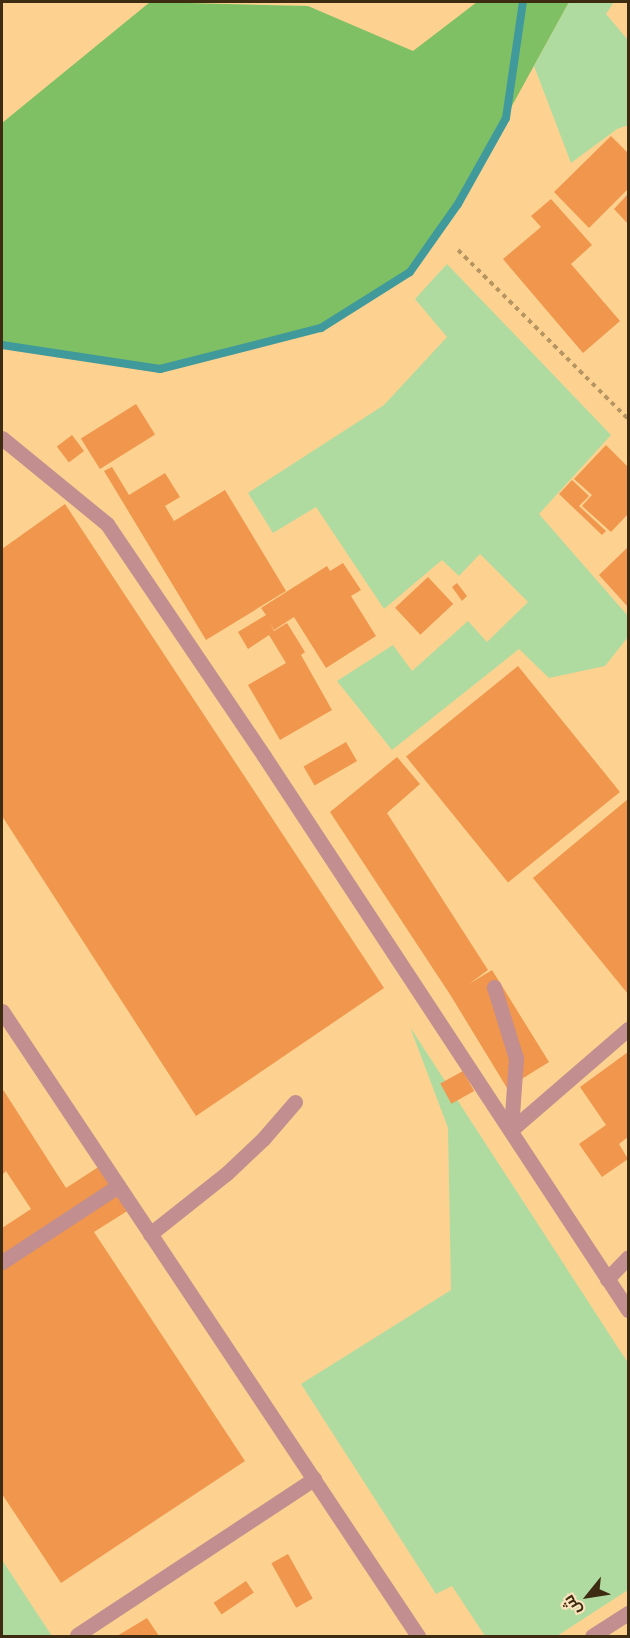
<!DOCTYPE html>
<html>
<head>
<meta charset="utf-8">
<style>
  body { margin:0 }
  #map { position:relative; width:630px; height:1638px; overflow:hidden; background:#fdd290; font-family:Cabin,Cairo,sans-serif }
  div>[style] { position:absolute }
  .green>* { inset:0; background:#b0dba0 }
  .forest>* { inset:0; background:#7fc065 }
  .stream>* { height:8px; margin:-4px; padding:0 4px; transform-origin:4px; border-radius:4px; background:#40999b }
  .building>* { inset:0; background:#f0964d; transform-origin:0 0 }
  .path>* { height:4px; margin-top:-2px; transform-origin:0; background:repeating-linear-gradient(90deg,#b79562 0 4.5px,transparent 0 9px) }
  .minor>* { height:15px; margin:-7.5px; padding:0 7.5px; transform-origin:7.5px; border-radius:7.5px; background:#c28e8f }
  span { translate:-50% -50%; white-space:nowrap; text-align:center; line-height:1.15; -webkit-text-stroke:4.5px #fde3bc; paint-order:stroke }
  .frame { position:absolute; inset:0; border:3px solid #3d2c11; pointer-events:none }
  .north { position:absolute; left:558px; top:1566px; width:60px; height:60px; -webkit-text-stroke:4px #fde3bc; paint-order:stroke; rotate:240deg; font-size:16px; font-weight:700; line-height:24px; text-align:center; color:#3d2c11 }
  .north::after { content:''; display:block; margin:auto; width:21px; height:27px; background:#3d2c11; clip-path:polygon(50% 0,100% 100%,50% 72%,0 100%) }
</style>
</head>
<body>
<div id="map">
  <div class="green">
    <i style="clip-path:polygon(569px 2px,614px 2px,606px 14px,628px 40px,628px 125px,617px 129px,571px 163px,534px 66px)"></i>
    <i style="clip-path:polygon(447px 264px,611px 435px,539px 514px,628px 616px,628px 637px,605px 666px,549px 678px,519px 649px,392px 750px,337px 681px,393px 645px,412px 671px,468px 621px,487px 642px,528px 602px,480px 554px,459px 576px,442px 560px,384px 609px,316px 507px,273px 533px,248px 493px,384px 405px,447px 337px,415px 299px)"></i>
    <i style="clip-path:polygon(410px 1027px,628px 1363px,628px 1590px,557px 1636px,485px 1636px,452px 1586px,436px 1594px,301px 1384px,451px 1290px,448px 1128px)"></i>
    <i style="clip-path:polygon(2px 1560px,52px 1636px,2px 1636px)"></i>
  </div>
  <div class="forest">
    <i style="clip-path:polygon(150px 2px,308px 6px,413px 51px,477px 2px,569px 2px,458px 204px,410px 272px,321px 328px,160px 369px,2px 345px,2px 123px)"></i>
  </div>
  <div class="stream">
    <i style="left:2px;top:345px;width:160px;rotate:8.6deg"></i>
    <i style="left:160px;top:369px;width:166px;rotate:-14.3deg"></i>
    <i style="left:321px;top:328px;width:105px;rotate:-32.2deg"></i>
    <i style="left:410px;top:272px;width:83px;rotate:-54.8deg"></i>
    <i style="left:458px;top:204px;width:98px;rotate:-60.8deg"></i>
    <i style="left:506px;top:118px;width:117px;rotate:-81.7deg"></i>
  </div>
  <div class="building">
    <i style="clip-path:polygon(611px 136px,628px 153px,628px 189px,589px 228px,554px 192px)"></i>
    <i style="clip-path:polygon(628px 194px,628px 224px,614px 209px)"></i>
    <i style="clip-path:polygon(551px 199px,592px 245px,571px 264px,620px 321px,583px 353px,503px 259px,541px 227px,531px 216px)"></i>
    <i style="left:136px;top:404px;width:36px;height:65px;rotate:58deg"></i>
    <i style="left:72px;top:435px;width:20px;height:19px;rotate:53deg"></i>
    <i style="clip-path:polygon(606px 445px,628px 467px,628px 514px,611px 532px,582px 506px,592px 495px,574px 479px)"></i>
    <i style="clip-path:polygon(112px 467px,129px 495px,165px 473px,180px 497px,165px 506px,174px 521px,225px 490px,286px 591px,206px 640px,104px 471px)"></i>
    <i style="clip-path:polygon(572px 480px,589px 496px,579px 506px,606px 531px,602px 535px,559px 494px)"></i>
    <i style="clip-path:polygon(65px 504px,384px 988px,196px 1116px,2px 816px,2px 549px)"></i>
    <i style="clip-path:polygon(628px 547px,628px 607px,599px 575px)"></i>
    <i style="clip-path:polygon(343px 563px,361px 590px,351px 596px,376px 636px,326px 668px,294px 617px,274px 630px,269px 622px,274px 631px,287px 623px,305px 652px,301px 655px,332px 710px,280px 740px,248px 685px,286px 663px,269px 635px,248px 649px,238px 632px,266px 615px,261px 608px,327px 566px,330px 571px)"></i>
    <i style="left:428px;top:577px;width:37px;height:45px;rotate:47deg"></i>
    <i style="clip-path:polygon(457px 583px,467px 596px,462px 601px,452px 587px)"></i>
    <i style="left:518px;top:666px;width:162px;height:144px;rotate:51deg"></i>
    <i style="left:346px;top:742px;width:22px;height:49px;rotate:60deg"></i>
    <i style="clip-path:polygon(397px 757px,420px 784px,387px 813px,488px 970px,469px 984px,492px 970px,549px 1062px,507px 1088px,451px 996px,330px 812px)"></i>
    <i style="clip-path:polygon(628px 799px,628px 994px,533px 878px)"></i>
    <i style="clip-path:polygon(628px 1052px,628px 1137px,619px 1144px,628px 1159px,602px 1177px,579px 1144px,606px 1125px,580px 1087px)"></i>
    <i style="left:463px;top:1071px;width:23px;height:26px;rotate:61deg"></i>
    <i style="clip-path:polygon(2px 1088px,66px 1188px,103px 1164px,132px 1208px,94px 1232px,245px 1461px,61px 1583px,2px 1494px,2px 1228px,31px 1209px,6px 1171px,2px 1175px)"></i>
    <i style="left:288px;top:1554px;width:51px;height:19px;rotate:61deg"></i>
    <i style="left:246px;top:1581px;width:14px;height:39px;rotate:56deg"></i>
    <i style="clip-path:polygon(147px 1618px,159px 1636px,117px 1636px)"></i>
  </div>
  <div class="path">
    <i style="left:458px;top:250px;width:240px;rotate:44.8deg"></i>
  </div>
  <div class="minor">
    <i style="left:2px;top:438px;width:136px;rotate:39.3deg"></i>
    <i style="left:107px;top:524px;width:280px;rotate:55.9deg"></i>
    <i style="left:264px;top:756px;width:663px;rotate:56.69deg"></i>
    <i style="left:494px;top:987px;width:74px;rotate:72.8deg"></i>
    <i style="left:516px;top:1058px;width:72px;rotate:94deg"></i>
    <i style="left:2px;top:1011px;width:751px;rotate:56.35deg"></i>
    <i style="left:511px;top:1130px;width:155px;rotate:-40.8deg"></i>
    <i style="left:150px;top:1234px;width:98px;rotate:-38.4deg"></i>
    <i style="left:227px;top:1173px;width:50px;rotate:-43.4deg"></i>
    <i style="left:263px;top:1139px;width:49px;rotate:-49.1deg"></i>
    <i style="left:2px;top:1262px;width:139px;rotate:-33.2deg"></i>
    <i style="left:607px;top:1279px;width:30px;rotate:-46deg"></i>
    <i style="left:77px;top:1635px;width:284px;rotate:-33.4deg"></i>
    <i style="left:592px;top:1636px;width:43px;rotate:-32.6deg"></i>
  </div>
  <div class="frame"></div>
  <div class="north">ش</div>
</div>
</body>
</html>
